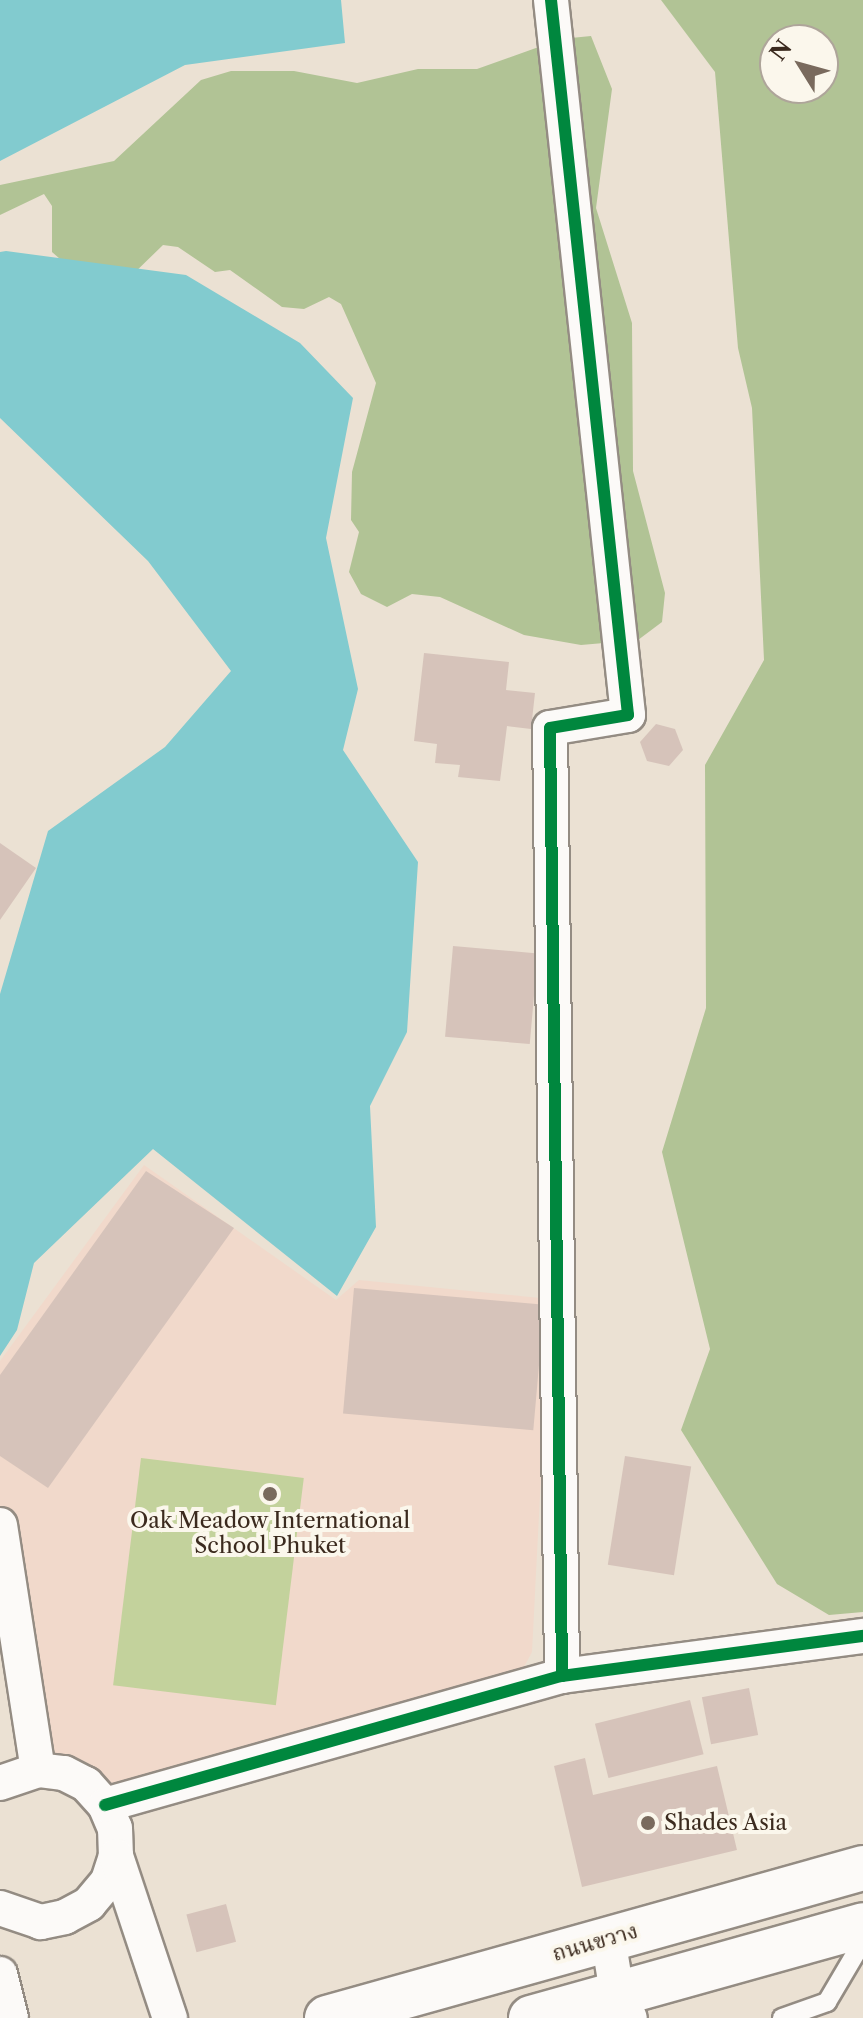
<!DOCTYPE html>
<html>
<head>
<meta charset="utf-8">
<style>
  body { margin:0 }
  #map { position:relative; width:863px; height:2018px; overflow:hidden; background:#ebe1d3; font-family:"Libre Caslon Text","Noto Serif Thai",serif }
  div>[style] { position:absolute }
  .built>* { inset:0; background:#f1d9cb }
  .green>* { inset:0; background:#c3d29c; transform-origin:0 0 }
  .forest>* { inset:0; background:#b1c395 }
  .water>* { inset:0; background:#82cbcf }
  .building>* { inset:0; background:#d6c3ba; transform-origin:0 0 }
  .roads { filter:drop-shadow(2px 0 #948c83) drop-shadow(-2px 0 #948c83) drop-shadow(0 2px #948c83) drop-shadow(0 -2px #948c83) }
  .service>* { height:18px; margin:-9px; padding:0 9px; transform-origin:9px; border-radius:9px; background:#fcfaf8 }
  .minor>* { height:34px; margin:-17px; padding:0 17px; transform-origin:17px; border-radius:17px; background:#fcfaf8 }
  .secondary>* { height:44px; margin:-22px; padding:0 22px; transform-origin:22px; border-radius:22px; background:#fcfaf8 }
  .cycleway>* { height:12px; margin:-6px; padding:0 6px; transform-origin:6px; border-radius:6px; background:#00873e }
  .dots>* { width:22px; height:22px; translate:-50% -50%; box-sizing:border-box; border:4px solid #fbf7ec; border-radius:50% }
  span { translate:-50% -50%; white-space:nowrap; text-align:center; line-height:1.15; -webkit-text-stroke:8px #fbf7ec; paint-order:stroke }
  .poi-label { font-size:22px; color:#3b2a1e }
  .left { translate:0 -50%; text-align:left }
  .street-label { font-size:22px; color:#3b2a1e }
  .north { position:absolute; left:759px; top:24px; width:80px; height:80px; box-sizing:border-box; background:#fbf7ec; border:2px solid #aea59a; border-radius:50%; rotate:307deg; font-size:22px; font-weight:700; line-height:32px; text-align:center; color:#3b2a1e }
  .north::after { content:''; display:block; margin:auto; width:28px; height:36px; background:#796a5d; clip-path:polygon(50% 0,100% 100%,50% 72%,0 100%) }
</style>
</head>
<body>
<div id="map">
  <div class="built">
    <i style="clip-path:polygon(144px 1165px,336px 1300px,359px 1280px,550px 1299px,532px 1652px,518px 1678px,109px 1791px,86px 1764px,16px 1741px,0 1626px,0 1361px)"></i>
  </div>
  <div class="green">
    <i style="left:141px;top:1458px;width:164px;height:229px;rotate:7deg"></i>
  </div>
  <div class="forest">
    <i style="clip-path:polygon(evenodd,661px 0,863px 0,863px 1612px,829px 1615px,777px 1584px,681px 1430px,710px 1349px,662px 1152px,706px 1008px,705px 765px,764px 660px,752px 408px,738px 348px,715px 72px,661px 0,775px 40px,823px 40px,823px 88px,775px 88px,775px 40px)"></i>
    <i style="clip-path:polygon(591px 36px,612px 89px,596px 208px,632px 323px,633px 471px,665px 593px,662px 622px,638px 640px,581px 645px,524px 635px,440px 597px,412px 594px,387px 607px,361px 594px,349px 572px,359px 532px,351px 520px,352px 472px,376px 383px,341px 304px,329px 297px,304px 309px,282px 307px,230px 270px,215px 272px,178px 247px,163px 245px,128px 279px,84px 280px,52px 252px,52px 206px,44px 194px,0 215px,0 185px,114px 161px,201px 80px,231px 71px,294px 71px,357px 83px,418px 69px,477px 69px,561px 39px)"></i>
  </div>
  <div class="water">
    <i style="clip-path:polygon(0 0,341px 0,345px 43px,185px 65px,0 161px)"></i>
    <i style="clip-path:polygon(6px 251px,186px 275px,300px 343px,353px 398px,326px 538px,358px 689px,343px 750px,418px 862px,407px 1032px,370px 1106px,376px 1227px,337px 1296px,153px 1149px,34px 1263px,17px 1330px,0 1356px,0 994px,48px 831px,165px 747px,231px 671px,148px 561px,0 418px,0 252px)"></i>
  </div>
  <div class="building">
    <i style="clip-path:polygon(424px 653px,509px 662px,506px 690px,535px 693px,531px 729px,507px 726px,500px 781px,458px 777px,460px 765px,435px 763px,437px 744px,414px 741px)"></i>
    <i style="clip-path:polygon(656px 724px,675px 729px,683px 750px,669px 766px,647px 761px,640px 742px)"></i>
    <i style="clip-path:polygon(0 843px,36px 868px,0 920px)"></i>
    <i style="left:453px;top:946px;width:85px;height:91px;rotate:5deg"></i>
    <i style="clip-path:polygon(146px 1171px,234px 1228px,48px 1488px,0 1456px,0 1375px)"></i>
    <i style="left:354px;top:1288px;width:191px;height:126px;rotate:5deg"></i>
    <i style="left:625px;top:1456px;width:67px;height:110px;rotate:9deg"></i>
    <i style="left:749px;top:1688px;width:48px;height:48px;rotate:79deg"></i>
    <i style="left:690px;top:1700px;width:56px;height:98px;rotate:76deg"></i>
    <i style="clip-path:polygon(585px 1758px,593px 1795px,717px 1766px,737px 1850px,582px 1887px,554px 1766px)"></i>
    <i style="left:226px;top:1904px;width:39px;height:41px;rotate:75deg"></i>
  </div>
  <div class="roads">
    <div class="service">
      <i style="left:782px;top:2018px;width:48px;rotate:-19.6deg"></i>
      <i style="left:827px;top:2002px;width:71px;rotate:-59.5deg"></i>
    </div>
    <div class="minor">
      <i style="left:551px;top:0;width:719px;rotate:83.85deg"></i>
      <i style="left:628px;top:715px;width:79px;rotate:170.5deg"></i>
      <i style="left:550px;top:728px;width:948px;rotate:89.27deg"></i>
      <i style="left:0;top:1525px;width:248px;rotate:81.2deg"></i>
      <i style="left:0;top:1783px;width:40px;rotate:-18.9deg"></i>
      <i style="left:38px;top:1770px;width:26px;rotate:7deg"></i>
      <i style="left:64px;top:1773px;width:25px;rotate:27deg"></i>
      <i style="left:86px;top:1784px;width:28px;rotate:48deg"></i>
      <i style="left:105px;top:1805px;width:25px;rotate:67deg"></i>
      <i style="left:115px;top:1828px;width:28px;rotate:88deg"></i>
      <i style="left:116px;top:1856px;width:26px;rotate:108deg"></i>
      <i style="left:108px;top:1881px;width:30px;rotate:130deg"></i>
      <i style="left:89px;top:1904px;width:27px;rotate:152deg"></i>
      <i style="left:65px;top:1917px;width:25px;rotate:168deg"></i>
      <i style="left:41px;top:1922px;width:43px;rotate:-161.1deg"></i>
      <i style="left:105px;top:1805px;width:475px;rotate:-15.8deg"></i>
      <i style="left:562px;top:1676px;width:304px;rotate:-7.6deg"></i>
      <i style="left:116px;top:1856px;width:171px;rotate:71.6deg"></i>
      <i style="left:608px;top:1938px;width:56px;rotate:80.7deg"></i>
      <i style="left:617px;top:1993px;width:28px;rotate:63deg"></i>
      <i style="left:0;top:1974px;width:45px;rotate:76deg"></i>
    </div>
    <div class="secondary">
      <i style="left:327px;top:2018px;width:557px;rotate:-15.63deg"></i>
      <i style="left:531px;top:2018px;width:345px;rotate:-15.6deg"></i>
    </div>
  </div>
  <div class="cycleway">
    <i style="left:551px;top:0;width:719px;rotate:83.85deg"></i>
    <i style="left:628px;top:715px;width:79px;rotate:170.5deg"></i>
    <i style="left:550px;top:728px;width:948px;rotate:89.27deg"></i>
    <i style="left:105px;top:1805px;width:475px;rotate:-15.8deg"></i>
    <i style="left:562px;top:1676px;width:304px;rotate:-7.6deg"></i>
  </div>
  <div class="dots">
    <i style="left:270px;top:1494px;background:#796a5d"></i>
    <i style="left:648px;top:1823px;background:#796a5d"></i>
  </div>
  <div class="poi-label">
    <span style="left:270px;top:1533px">Oak Meadow International<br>School Phuket</span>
    <span class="left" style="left:664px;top:1823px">Shades Asia</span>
  </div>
  <div class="street-label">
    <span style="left:595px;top:1942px;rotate:-16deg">ถนนขวาง</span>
  </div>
  <div class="north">N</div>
</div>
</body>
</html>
